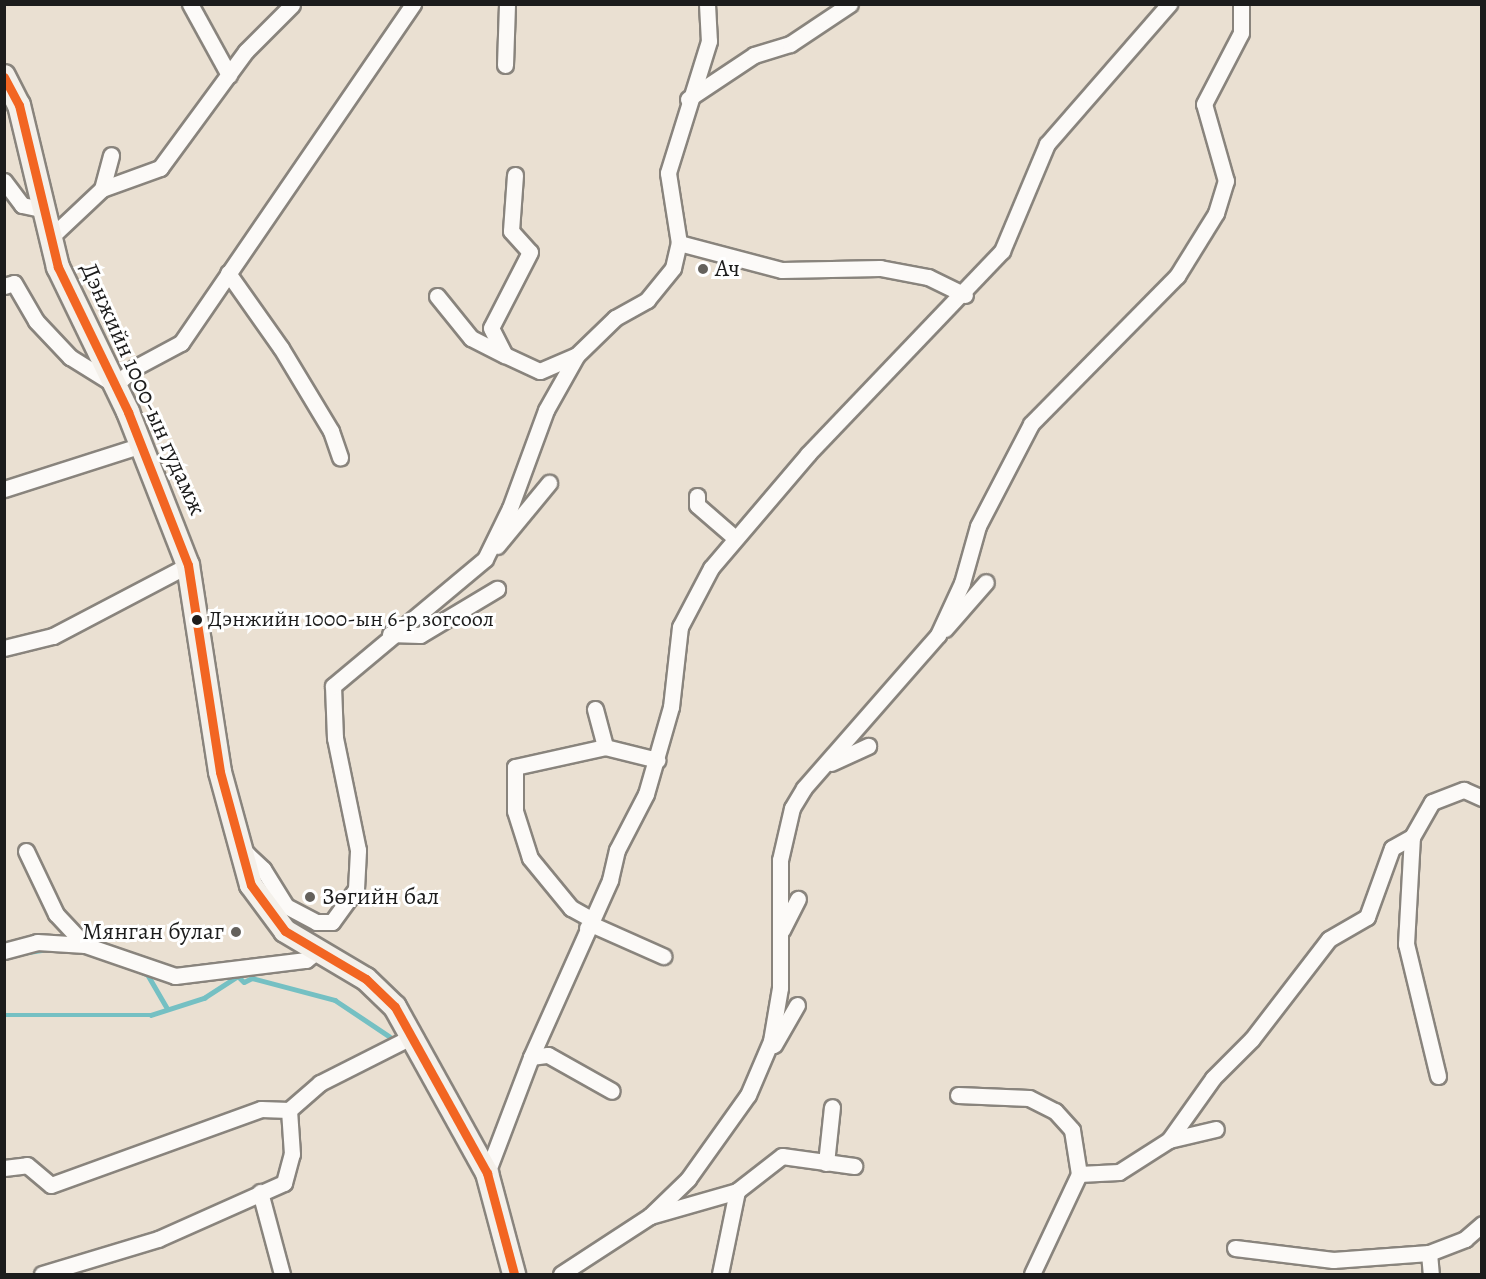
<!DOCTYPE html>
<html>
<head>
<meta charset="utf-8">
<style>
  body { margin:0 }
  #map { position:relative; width:1486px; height:1279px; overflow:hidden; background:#eae0d2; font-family:Alegreya,serif }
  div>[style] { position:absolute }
  .stream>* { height:4.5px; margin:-2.25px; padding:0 2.25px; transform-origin:2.25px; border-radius:2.25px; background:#75c0c3 }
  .roads { filter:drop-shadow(2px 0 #89847d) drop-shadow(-2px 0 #89847d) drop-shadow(0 2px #89847d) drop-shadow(0 -2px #89847d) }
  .minor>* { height:15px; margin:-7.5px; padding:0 7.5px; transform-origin:7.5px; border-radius:7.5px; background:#fcfaf8 }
  .secondary>* { height:22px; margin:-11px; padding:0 11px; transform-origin:11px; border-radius:11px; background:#f4f0ea }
  .bus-1>* { height:9px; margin:-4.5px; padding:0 4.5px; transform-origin:4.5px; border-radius:4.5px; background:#f26522 }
  .dots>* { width:16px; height:16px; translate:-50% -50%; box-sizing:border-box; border:3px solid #fff; border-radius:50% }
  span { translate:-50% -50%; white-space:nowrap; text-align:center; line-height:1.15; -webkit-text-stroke:6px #fff; paint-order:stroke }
  .bus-label { font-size:22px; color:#1c1c1c }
  .left { translate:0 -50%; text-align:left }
  .poi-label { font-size:24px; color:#1c1c1c }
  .right { translate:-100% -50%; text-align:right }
  .street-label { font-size:24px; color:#1c1c1c }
  .frame { position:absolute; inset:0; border:6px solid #1c1c1c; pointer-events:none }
</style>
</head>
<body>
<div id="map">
  <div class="stream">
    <i style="left:22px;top:953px;width:24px;rotate:-9deg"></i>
    <i style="left:137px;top:970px;width:12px;rotate:24deg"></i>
    <i style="left:148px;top:975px;width:39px;rotate:60deg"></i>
    <i style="left:4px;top:1015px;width:147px"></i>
    <i style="left:151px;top:1015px;width:56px;rotate:-17.8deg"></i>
    <i style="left:204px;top:998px;width:40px;rotate:-32.9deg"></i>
    <i style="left:238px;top:976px;width:8px;rotate:45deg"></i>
    <i style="left:244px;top:982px;width:9px;rotate:-27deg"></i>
    <i style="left:252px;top:978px;width:86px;rotate:14.8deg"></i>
    <i style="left:335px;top:1000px;width:65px;rotate:33.7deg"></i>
  </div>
  <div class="roads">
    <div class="minor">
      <i style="left:190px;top:4px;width:81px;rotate:61.2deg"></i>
      <i style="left:707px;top:4px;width:37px;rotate:87deg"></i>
      <i style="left:709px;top:41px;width:138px;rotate:107.3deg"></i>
      <i style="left:668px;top:173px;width:71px;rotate:81.1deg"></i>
      <i style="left:679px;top:243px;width:106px;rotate:14.7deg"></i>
      <i style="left:782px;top:270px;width:98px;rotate:-1.2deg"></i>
      <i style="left:880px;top:268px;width:49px;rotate:10.6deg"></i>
      <i style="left:928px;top:277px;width:41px;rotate:25.9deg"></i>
      <i style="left:505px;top:65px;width:61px;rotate:-88.1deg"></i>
      <i style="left:688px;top:99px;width:79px;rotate:-33.7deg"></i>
      <i style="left:754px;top:55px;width:38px;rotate:-17deg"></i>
      <i style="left:790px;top:44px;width:72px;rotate:-33.7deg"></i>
      <i style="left:515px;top:175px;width:56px;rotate:94.1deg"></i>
      <i style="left:511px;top:231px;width:28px;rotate:48deg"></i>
      <i style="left:530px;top:252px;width:85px;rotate:117.2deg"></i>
      <i style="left:491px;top:328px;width:30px;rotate:63deg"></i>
      <i style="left:505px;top:355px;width:38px;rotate:25deg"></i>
      <i style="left:540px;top:371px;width:40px;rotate:-23.4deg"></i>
      <i style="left:4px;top:181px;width:30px;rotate:53deg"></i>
      <i style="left:22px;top:205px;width:25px;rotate:12deg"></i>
      <i style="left:102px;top:189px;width:35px;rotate:-75deg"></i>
      <i style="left:51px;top:237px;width:70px;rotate:-43.3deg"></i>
      <i style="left:102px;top:189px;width:62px;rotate:-19.9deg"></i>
      <i style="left:160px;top:168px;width:145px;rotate:-53.7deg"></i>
      <i style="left:246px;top:51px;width:65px;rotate:-45deg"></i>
      <i style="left:228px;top:273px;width:92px;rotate:54.8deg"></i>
      <i style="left:281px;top:348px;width:97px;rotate:58.9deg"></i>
      <i style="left:331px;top:431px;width:28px;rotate:71deg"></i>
      <i style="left:4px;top:286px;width:10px;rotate:-17deg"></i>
      <i style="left:14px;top:283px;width:44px;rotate:59.9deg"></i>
      <i style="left:36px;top:321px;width:50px;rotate:46.6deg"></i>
      <i style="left:70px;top:357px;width:53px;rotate:31.9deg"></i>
      <i style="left:115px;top:385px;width:28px;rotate:-41deg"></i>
      <i style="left:136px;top:367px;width:51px;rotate:-28.1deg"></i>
      <i style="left:181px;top:343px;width:411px;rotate:-55.6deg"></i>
      <i style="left:437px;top:296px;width:54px;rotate:51deg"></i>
      <i style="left:471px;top:338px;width:38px;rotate:27deg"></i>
      <i style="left:4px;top:489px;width:145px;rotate:-17.7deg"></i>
      <i style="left:697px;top:496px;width:9px;rotate:90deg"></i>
      <i style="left:697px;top:505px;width:49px;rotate:40.9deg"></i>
      <i style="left:497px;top:546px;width:82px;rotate:-50.5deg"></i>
      <i style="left:945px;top:629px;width:62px;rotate:-48.9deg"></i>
      <i style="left:390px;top:634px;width:30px;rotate:2deg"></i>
      <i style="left:420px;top:635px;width:90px;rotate:-30.9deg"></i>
      <i style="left:4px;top:648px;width:50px;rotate:-13.8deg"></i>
      <i style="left:53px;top:636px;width:153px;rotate:-27.7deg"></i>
      <i style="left:595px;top:709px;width:39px;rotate:75deg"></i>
      <i style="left:831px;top:763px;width:41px;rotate:-24.7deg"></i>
      <i style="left:26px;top:851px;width:70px;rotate:64.5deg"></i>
      <i style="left:56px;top:914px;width:42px;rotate:46.9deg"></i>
      <i style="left:241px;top:857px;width:7px;rotate:-27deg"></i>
      <i style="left:247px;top:854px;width:22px;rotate:43deg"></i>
      <i style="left:263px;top:869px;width:44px;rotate:58.1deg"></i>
      <i style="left:286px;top:906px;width:34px;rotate:28deg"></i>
      <i style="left:316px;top:922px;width:16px"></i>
      <i style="left:332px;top:922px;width:41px;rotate:-54deg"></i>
      <i style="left:356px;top:889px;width:39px;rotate:-87deg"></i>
      <i style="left:358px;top:850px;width:114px;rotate:-101.6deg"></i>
      <i style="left:335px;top:738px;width:52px;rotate:-92.2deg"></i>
      <i style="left:333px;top:686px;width:198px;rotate:-39.9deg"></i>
      <i style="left:485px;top:559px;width:57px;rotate:-63.9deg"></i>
      <i style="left:510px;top:508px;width:104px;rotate:-69.8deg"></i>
      <i style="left:546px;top:410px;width:63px;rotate:-60.6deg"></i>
      <i style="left:577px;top:355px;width:53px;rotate:-44.2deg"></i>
      <i style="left:615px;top:318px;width:37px;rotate:-29deg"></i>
      <i style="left:647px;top:300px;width:41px;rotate:-50.9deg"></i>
      <i style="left:673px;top:268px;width:26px;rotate:-77deg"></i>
      <i style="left:591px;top:919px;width:23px;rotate:-151deg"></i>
      <i style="left:571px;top:908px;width:65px;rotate:-129.4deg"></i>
      <i style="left:530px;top:858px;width:49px;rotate:-107.7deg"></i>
      <i style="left:515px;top:811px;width:44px;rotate:-90deg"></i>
      <i style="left:515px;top:767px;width:92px;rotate:-12.5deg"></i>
      <i style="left:605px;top:747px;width:54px;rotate:14deg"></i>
      <i style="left:587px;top:928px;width:7px;rotate:-27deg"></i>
      <i style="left:593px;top:925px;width:77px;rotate:23.9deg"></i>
      <i style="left:782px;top:930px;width:35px;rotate:-63deg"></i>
      <i style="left:4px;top:951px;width:34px;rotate:-15deg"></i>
      <i style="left:37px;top:942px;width:48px;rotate:3.6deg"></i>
      <i style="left:85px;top:945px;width:95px;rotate:19deg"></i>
      <i style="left:175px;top:976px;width:132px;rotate:-7deg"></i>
      <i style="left:306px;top:960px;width:14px;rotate:-39deg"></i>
      <i style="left:774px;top:1045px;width:46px;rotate:-60.1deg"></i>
      <i style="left:531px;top:1057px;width:17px;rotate:-7deg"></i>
      <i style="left:548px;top:1055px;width:73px;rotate:29.4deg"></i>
      <i style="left:1438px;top:1076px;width:136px;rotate:-103.6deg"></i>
      <i style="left:1406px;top:944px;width:107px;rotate:-86.8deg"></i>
      <i style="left:1412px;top:837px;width:40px;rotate:-60.3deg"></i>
      <i style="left:1432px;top:802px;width:34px;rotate:-21deg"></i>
      <i style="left:1464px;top:790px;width:20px;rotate:24deg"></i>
      <i style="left:958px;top:1095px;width:71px;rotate:2.4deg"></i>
      <i style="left:1029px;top:1098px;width:29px;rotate:27deg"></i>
      <i style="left:1055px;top:1111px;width:25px;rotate:48deg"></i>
      <i style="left:1072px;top:1130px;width:45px;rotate:81deg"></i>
      <i style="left:1169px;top:1140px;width:48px;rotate:-13.2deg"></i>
      <i style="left:826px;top:1163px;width:56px;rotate:-83.9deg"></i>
      <i style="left:4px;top:1168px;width:23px;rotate:-7deg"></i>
      <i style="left:27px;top:1165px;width:31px;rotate:40deg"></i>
      <i style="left:51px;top:1185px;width:223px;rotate:-19.9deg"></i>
      <i style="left:261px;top:1109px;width:28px;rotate:2deg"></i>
      <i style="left:487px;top:1173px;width:124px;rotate:-69.2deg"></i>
      <i style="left:531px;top:1057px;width:194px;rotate:-65.9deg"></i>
      <i style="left:610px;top:880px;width:31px;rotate:-77deg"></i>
      <i style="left:617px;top:850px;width:63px;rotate:-62.6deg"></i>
      <i style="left:646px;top:794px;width:91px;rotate:-74deg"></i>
      <i style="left:671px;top:707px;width:81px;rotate:-83.6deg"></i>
      <i style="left:680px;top:627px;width:67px;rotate:-62.3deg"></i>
      <i style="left:711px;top:568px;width:150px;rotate:-49.6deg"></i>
      <i style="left:808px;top:454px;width:281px;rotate:-46.3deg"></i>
      <i style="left:1002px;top:251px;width:116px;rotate:-67.2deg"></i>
      <i style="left:1047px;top:144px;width:186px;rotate:-48.9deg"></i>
      <i style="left:737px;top:1191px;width:57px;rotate:-37.9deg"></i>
      <i style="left:782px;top:1156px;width:73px;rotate:7.9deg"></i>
      <i style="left:260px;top:1192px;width:85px;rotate:75deg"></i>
      <i style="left:650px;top:1216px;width:91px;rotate:-16deg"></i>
      <i style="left:737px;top:1191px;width:85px;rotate:101.6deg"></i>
      <i style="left:1235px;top:1248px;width:99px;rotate:7deg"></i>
      <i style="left:1333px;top:1260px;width:96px;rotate:-4.2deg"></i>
      <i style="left:1429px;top:1253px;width:21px;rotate:85deg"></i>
      <i style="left:1429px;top:1253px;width:39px;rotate:-21deg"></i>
      <i style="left:1465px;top:1239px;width:23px;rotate:-41deg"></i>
      <i style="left:42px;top:1274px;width:121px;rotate:-16.8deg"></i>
      <i style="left:158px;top:1239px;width:138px;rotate:-24deg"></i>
      <i style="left:284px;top:1183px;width:30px;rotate:-75deg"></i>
      <i style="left:292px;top:1154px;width:44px;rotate:-93.9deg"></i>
      <i style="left:289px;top:1110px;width:41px;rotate:-41.1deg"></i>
      <i style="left:320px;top:1083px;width:102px;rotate:-26.8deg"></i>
      <i style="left:561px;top:1274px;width:106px;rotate:-33.1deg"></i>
      <i style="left:650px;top:1216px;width:53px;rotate:-44.2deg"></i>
      <i style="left:688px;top:1179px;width:103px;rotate:-54.5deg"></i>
      <i style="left:748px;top:1095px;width:59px;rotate:-66.9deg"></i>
      <i style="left:771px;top:1041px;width:54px;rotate:-80.4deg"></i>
      <i style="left:780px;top:988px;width:128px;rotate:-90deg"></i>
      <i style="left:780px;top:860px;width:53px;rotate:-77deg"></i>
      <i style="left:792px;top:808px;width:23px;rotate:-59deg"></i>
      <i style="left:804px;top:788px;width:203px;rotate:-48.8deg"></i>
      <i style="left:938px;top:635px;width:57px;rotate:-65.2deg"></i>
      <i style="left:962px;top:583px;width:59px;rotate:-74.3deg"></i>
      <i style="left:978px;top:526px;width:115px;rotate:-62.5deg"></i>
      <i style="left:1031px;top:424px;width:208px;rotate:-45.4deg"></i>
      <i style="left:1177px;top:276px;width:74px;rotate:-58.2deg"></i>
      <i style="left:1216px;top:213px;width:34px;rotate:-73deg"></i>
      <i style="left:1226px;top:181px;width:80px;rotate:-105.9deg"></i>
      <i style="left:1204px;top:104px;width:80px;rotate:-62.5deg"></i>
      <i style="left:1241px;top:33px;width:29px;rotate:-90deg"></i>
      <i style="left:1032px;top:1274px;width:110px;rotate:-64.8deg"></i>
      <i style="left:1079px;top:1174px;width:40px;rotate:-2.9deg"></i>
      <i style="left:1119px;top:1172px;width:59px;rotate:-32.6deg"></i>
      <i style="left:1169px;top:1140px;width:76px;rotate:-54.6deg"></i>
      <i style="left:1213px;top:1078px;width:55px;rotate:-45deg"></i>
      <i style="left:1252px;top:1039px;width:126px;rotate:-52.4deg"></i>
      <i style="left:1329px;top:939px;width:44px;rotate:-30.1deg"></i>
      <i style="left:1367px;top:917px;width:73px;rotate:-70.1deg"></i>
      <i style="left:1392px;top:848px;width:23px;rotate:-29deg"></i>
    </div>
    <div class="secondary">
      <i style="left:4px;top:76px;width:33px;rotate:63deg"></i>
      <i style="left:19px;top:105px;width:167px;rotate:76.5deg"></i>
      <i style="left:58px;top:267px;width:161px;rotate:64.2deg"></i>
      <i style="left:128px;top:412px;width:164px;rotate:68.6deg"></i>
      <i style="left:188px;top:565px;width:209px;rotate:81.2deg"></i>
      <i style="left:220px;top:772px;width:117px;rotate:74.7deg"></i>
      <i style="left:251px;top:885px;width:57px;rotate:53.5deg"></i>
      <i style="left:285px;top:931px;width:94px;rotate:30.7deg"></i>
      <i style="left:366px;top:979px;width:40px;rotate:44deg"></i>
      <i style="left:395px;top:1007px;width:190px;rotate:61deg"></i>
      <i style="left:487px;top:1173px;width:105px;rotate:75deg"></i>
    </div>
  </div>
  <div class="bus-1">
    <i style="left:4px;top:77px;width:32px;rotate:62deg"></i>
    <i style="left:19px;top:105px;width:167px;rotate:76.5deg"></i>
    <i style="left:58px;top:267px;width:161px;rotate:64.2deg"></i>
    <i style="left:128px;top:412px;width:164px;rotate:68.6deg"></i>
    <i style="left:188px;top:565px;width:209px;rotate:81.2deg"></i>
    <i style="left:220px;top:772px;width:117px;rotate:74.7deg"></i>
    <i style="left:251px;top:885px;width:57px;rotate:53.5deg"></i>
    <i style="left:285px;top:931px;width:94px;rotate:30.7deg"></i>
    <i style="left:366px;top:979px;width:40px;rotate:44deg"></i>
    <i style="left:395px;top:1007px;width:190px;rotate:61deg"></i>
    <i style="left:487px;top:1173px;width:105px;rotate:75deg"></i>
  </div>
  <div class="dots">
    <i style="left:703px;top:269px;background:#64615c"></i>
    <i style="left:197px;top:620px;background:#1c1c1c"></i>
    <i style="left:310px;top:897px;background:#64615c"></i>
    <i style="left:236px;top:932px;background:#64615c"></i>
  </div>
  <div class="bus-label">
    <span class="left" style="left:208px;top:620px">Дэнжийн 1000-ын 6-р зогсоол</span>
  </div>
  <div class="poi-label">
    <span class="left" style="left:715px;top:269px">Ач</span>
    <span class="left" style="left:322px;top:897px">Зөгийн бал</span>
    <span class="right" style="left:224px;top:932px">Мянган булаг</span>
  </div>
  <div class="street-label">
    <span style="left:143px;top:389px;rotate:66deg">Дэнжийн 1000-ын гудамж</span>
  </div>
  <div class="frame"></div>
</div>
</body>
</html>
